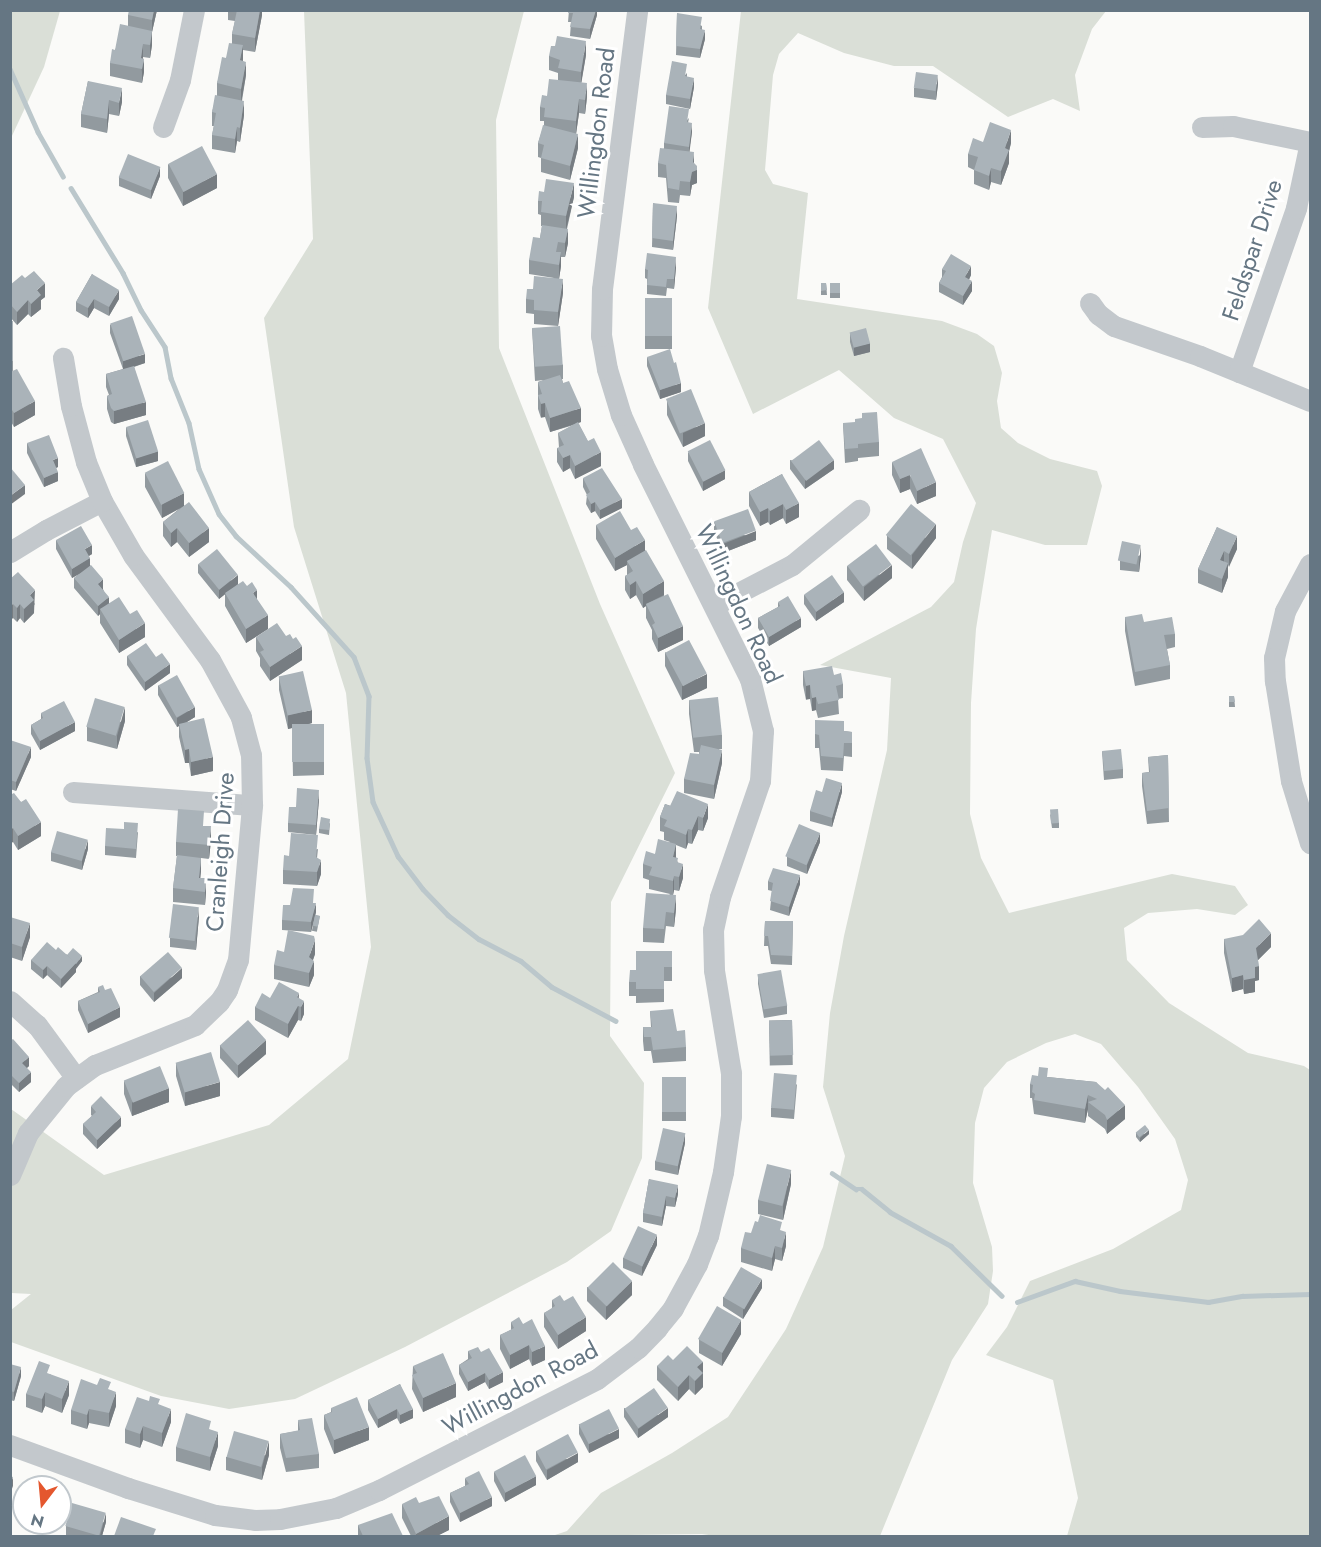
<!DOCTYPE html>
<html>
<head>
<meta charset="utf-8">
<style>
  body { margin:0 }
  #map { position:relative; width:1321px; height:1547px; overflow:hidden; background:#fafaf8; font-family:Jost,sans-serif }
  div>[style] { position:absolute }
  .green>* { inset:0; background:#dadfd7 }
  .stream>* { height:4.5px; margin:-2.25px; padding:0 2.25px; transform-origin:2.25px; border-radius:2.25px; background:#bbc7cb }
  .minor>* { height:21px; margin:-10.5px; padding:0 10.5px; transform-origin:10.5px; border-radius:10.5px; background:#c3c8cc }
  .wall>* { inset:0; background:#929a9f; transform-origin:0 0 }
  .shaded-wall>* { inset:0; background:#777d82; transform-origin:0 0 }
  .building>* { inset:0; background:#aab3b9; transform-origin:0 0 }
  span { translate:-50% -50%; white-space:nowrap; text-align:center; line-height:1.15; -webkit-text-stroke:6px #fff; paint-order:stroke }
  .street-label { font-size:24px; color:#657683 }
  .frame { position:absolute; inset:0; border:12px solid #657683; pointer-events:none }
  .north { position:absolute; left:12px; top:1475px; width:60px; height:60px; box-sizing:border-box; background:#fff; border:2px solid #c1c8cd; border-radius:50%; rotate:196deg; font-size:16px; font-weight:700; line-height:24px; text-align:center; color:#657683 }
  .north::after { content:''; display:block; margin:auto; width:21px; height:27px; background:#e4572e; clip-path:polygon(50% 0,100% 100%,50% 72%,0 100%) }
</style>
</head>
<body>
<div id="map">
  <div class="green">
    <i style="clip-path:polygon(11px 10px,60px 11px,44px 67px,11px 138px)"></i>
    <i style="clip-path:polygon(304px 11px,524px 11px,496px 120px,499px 348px,600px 604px,675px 773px,611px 902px,610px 1036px,644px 1083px,642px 1158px,611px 1231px,567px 1262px,405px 1347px,295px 1399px,229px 1409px,161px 1396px,11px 1342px,11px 1310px,31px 1294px,11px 1293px,11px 1109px,104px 1175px,269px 1125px,348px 1059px,371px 947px,346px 693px,294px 527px,264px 318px,313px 239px)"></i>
    <i style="clip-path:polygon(741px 11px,1106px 11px,1092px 29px,1075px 75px,1080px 111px,1053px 99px,1008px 117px,933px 66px,894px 66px,844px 53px,798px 33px,779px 54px,773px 75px,765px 170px,773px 184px,808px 193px,797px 299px,942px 321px,977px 334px,994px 346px,1002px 373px,997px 401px,1001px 428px,1018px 443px,1050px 459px,1097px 471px,1102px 486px,1087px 545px,1045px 545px,992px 530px,976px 629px,971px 703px,970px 814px,981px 858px,1009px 913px,1172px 874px,1235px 886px,1248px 905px,1235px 915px,1197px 909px,1148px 913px,1124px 928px,1127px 960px,1169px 1003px,1248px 1053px,1304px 1066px,1310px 1070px,1310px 1536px,1067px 1536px,1078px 1498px,1053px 1380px,986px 1355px,1007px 1327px,1030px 1281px,1113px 1249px,1181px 1210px,1188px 1180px,1175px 1139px,1138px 1087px,1101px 1044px,1075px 1034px,1046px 1043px,1007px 1062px,984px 1088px,975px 1123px,973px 1183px,992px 1247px,993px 1271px,988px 1304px,952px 1360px,880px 1536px,715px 1536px,702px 1534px,552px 1536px,567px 1531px,601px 1493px,672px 1453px,728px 1417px,786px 1329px,823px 1247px,845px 1156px,823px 1087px,830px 1013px,844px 936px,887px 750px,891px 678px,820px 665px,931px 607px,954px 582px,963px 542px,976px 503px,943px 439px,894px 418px,839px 370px,753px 414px,708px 308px)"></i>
  </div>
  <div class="stream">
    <i style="left:10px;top:69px;width:69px;rotate:66deg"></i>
    <i style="left:38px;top:132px;width:51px;rotate:60.4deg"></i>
    <i style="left:71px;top:188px;width:100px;rotate:58.5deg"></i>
    <i style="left:123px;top:273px;width:41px;rotate:64.1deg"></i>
    <i style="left:141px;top:310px;width:44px;rotate:57deg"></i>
    <i style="left:165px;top:347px;width:32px;rotate:79deg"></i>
    <i style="left:171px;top:378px;width:48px;rotate:68.2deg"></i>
    <i style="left:189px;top:423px;width:47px;rotate:77.7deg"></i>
    <i style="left:199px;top:469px;width:49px;rotate:66deg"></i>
    <i style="left:219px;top:514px;width:28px;rotate:52deg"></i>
    <i style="left:236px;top:536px;width:75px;rotate:42.8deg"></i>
    <i style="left:291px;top:587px;width:94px;rotate:48deg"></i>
    <i style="left:354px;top:657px;width:42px;rotate:69deg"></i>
    <i style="left:369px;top:696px;width:62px;rotate:91.8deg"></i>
    <i style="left:367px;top:758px;width:44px;rotate:82.2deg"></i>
    <i style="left:373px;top:802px;width:60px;rotate:65.2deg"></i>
    <i style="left:398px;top:856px;width:41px;rotate:52.9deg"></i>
    <i style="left:423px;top:889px;width:36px;rotate:46deg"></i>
    <i style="left:448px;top:915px;width:39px;rotate:38deg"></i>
    <i style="left:479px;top:939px;width:47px;rotate:27.6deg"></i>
    <i style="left:521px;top:961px;width:40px;rotate:40deg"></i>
    <i style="left:552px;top:987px;width:72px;rotate:28deg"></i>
    <i style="left:832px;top:1173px;width:29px;rotate:34deg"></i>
    <i style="left:856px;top:1189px;width:6px"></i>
    <i style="left:862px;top:1189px;width:36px;rotate:39deg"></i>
    <i style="left:890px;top:1212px;width:70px;rotate:29.1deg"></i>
    <i style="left:951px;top:1246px;width:71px;rotate:44.4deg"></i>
    <i style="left:1017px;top:1302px;width:62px;rotate:-19.9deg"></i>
    <i style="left:1075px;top:1281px;width:46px;rotate:12.5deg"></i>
    <i style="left:1120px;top:1291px;width:89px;rotate:7.1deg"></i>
    <i style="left:1208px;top:1302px;width:35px;rotate:-10deg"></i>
    <i style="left:1242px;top:1296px;width:68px;rotate:-1.7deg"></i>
  </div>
  <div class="minor">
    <i style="left:163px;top:127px;width:50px;rotate:-70.1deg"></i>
    <i style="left:180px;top:80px;width:71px;rotate:-78.7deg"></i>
    <i style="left:1202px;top:127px;width:31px;rotate:-2deg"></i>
    <i style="left:1233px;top:126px;width:79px;rotate:11.7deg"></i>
    <i style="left:1090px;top:303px;width:14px;rotate:54deg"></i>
    <i style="left:1098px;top:314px;width:20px;rotate:37deg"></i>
    <i style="left:1114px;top:326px;width:91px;rotate:19.2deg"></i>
    <i style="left:1200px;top:356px;width:119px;rotate:22.2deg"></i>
    <i style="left:1239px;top:372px;width:174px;rotate:-70.8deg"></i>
    <i style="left:1296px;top:208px;width:67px;rotate:-78deg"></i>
    <i style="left:10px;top:552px;width:42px;rotate:-31.4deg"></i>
    <i style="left:46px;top:530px;width:63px;rotate:-27.4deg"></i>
    <i style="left:1310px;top:564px;width:53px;rotate:118deg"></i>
    <i style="left:1285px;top:611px;width:48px;rotate:103.2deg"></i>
    <i style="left:1274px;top:658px;width:23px;rotate:88deg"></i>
    <i style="left:1275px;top:681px;width:101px;rotate:80.9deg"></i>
    <i style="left:1291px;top:781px;width:65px;rotate:73deg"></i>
    <i style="left:715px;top:605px;width:87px;rotate:-27.5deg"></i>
    <i style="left:792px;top:565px;width:87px;rotate:-39.4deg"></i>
    <i style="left:73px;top:792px;width:179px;rotate:4.2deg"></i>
    <i style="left:10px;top:1001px;width:36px;rotate:42deg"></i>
    <i style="left:37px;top:1025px;width:66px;rotate:53.7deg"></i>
    <i style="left:10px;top:1175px;width:46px;rotate:-66.8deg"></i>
    <i style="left:28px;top:1133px;width:60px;rotate:-51deg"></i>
    <i style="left:66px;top:1086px;width:36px;rotate:-36deg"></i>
    <i style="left:95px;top:1065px;width:108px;rotate:-21.8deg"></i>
    <i style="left:195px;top:1025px;width:33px;rotate:-44deg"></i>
    <i style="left:219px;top:1002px;width:14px;rotate:-56deg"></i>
    <i style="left:227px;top:990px;width:32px;rotate:-70deg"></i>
    <i style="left:238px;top:960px;width:156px;rotate:-84.8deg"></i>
    <i style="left:252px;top:805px;width:50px;rotate:-91.1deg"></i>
    <i style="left:251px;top:755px;width:39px;rotate:-105deg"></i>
    <i style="left:241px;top:717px;width:65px;rotate:-118.5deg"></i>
    <i style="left:210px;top:660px;width:130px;rotate:-126.3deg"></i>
    <i style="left:133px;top:555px;width:62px;rotate:-119.9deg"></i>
    <i style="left:102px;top:501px;width:42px;rotate:-112.3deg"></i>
    <i style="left:86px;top:462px;width:58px;rotate:-105deg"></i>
    <i style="left:71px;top:406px;width:49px;rotate:-99.5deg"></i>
    <i style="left:10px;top:1445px;width:126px;rotate:20deg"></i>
    <i style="left:128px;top:1488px;width:91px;rotate:17.2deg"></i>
    <i style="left:215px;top:1515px;width:40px;rotate:7.1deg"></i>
    <i style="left:255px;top:1520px;width:25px;rotate:-2deg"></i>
    <i style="left:280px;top:1519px;width:57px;rotate:-11.1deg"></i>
    <i style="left:336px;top:1508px;width:47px;rotate:-22.7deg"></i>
    <i style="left:379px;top:1490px;width:245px;rotate:-27deg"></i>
    <i style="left:597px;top:1379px;width:51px;rotate:-37.1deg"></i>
    <i style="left:638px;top:1348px;width:28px;rotate:-46deg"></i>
    <i style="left:657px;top:1328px;width:26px;rotate:-51deg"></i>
    <i style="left:673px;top:1308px;width:50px;rotate:-61.4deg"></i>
    <i style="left:697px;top:1264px;width:30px;rotate:-69deg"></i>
    <i style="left:708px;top:1236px;width:66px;rotate:-76.8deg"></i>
    <i style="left:723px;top:1172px;width:57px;rotate:-81.9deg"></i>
    <i style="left:731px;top:1116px;width:43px;rotate:-90deg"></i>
    <i style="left:731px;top:1073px;width:104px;rotate:-99.4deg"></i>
    <i style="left:714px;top:970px;width:40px;rotate:-91.4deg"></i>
    <i style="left:713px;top:930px;width:34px;rotate:-78deg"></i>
    <i style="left:720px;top:897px;width:123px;rotate:-71deg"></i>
    <i style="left:760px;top:781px;width:50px;rotate:-86.6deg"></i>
    <i style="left:763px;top:731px;width:54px;rotate:-104deg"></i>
    <i style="left:750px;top:679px;width:240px;rotate:-116.5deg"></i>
    <i style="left:643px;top:464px;width:54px;rotate:-114.2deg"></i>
    <i style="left:621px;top:415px;width:48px;rotate:-106.9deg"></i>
    <i style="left:607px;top:369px;width:34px;rotate:-100deg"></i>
    <i style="left:601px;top:336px;width:47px;rotate:-88.8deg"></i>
    <i style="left:602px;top:289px;width:281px;rotate:-82.8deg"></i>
  </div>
  <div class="wall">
    <i style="clip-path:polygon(157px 10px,152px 32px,152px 45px,150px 58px,143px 57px,144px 72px,142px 83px,110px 76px,110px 63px,115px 50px,128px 26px,128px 15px)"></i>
    <i style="clip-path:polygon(228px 10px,262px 10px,262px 15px,255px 52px,243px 50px,243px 61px,246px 75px,242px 101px,244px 115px,240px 142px,237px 141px,235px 153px,212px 149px,212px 135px,214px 126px,212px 126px,212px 112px,217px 95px,217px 83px,232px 43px,232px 34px,235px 21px,228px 20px)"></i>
    <i style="clip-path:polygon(569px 10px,597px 10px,597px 15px,590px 39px,570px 36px,571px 22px,568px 22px)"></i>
    <i style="clip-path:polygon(677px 13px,702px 26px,702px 29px,705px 39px,700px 58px,676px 55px)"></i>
    <i style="clip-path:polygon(586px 55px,581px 83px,587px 97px,585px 114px,579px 113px,576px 134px,578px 148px,570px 180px,541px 172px,541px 158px,538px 157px,538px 143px,544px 125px,544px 121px,540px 121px,540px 107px,558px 80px,558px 73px,549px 70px,549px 56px)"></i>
    <i style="clip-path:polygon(687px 73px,687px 77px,694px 87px,690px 109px,666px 104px,666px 95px)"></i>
    <i style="clip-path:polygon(88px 81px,122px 102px,119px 116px,109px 114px,107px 133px,81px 127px,81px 114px)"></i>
    <i style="clip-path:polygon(938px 84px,936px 100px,914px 97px,914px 88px)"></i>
    <i style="clip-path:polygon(689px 118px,688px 123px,692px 132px,689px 151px,694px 163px,697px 179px,697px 183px,692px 185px,690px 196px,680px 195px,679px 203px,668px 202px,666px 178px,658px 177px,658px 163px,664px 148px,664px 143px)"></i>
    <i style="clip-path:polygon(983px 142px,1011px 143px,1009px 151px,1009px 163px,1001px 185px,991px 182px,989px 190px,974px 184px,974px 170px,968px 167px,968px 154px)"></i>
    <i style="clip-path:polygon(168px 164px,217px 188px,183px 206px,168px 178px)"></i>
    <i style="clip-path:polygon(160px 176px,151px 199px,119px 186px,119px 177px)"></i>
    <i style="clip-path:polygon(574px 197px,567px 229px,568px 243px,565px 257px,561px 257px,561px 266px,559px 279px,563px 293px,558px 326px,534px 324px,534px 314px,526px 313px,526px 299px,533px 289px,554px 278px,529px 274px,529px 260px,540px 238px,542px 226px,541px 226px,541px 215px,538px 214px,538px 201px)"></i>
    <i style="clip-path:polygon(653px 203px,677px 216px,673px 250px,652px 247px)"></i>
    <i style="clip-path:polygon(676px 267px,674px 289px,667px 288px,666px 296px,647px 294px,647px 279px,645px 278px,645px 269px)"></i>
    <i style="clip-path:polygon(942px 269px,971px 275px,969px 280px,972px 291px,963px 305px,939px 292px,939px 283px,942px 277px)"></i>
    <i style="clip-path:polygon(92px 274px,119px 299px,109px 316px,94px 308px,88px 318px,76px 311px,76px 302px)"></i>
    <i style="clip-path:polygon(821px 283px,826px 283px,827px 295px,821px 295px)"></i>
    <i style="left:830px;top:283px;width:10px;height:15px"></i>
    <i style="clip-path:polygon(10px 285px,45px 297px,41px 300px,41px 309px,31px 317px,28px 314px,17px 325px,10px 317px)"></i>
    <i style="left:645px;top:298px;width:27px;height:51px"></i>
    <i style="clip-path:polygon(10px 321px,13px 321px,13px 371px,35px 415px,14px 427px,10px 420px)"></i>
    <i style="clip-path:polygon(110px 324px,145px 363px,134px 367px,146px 415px,114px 424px,111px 422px,107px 409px,107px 396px,109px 395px,106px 387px,106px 374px,123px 369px,110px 333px)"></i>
    <i style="clip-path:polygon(532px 328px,563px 365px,563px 379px,562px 379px,563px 383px,581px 422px,578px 423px,601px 466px,575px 479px,570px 468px,563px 472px,557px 462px,557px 448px,559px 448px,558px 433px,574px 425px,550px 432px,545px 417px,541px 418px,538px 409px,538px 382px,544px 380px,535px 381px)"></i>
    <i style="clip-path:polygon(850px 333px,870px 352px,854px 356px,850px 342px)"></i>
    <i style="clip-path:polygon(647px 357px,681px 392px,660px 399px,647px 366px)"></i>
    <i style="clip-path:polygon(667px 401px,705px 436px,683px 447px,667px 415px)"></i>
    <i style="clip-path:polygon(843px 423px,879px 442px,879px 456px,858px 458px,858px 461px,845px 463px)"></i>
    <i style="clip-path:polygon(126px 427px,158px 461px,136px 467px,126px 436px)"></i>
    <i style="clip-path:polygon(27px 443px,58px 467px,56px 468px,58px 481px,44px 487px,27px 453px)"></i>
    <i style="clip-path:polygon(688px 452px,725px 479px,703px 491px,688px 461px)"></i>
    <i style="clip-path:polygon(790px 460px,834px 469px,805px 489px,790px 469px)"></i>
    <i style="clip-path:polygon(892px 462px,936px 496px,917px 504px,910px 489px,900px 493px,892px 475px)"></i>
    <i style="clip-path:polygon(145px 473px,184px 505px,209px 542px,189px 557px,177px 542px,171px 547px,163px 536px,163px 522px,179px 509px,162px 518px,145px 487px)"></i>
    <i style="clip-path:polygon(782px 474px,799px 517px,786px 524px,783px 518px,770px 525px,768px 522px,760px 526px,749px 506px,749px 492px)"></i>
    <i style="clip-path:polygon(583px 478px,622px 508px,600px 519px,595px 511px,591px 513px,586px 504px,587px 495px,583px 487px)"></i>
    <i style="clip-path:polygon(714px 522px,756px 540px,723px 553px,714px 531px)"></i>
    <i style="clip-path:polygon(596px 525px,645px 551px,683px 640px,658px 652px,652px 639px,652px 630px,646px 618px,646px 606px,643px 608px,636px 595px,630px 599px,625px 590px,625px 576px,627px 575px,627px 565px,615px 571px,596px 539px)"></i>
    <i style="clip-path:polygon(1217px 527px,1237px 549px,1228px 567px,1228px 577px,1222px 593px,1198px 583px,1198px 569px)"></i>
    <i style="clip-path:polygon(887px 536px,936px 538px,912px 569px,887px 549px)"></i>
    <i style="clip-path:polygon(56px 540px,92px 554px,89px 556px,90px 565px,103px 589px,109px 603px,145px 637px,119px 653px,100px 623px,100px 614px,98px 616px,74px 588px,74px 578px,80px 573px,72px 578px,56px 549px)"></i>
    <i style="clip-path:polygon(1141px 555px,1139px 572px,1120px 570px,1120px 561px)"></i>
    <i style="clip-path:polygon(198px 564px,238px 584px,257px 600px,268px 629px,246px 643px,225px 606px,225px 594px,219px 599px,198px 573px)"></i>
    <i style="clip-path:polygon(847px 566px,892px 578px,864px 601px,847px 580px)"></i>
    <i style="clip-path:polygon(10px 579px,35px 604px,34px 605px,34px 613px,24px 623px,20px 618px,17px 622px,13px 618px,10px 620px)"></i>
    <i style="clip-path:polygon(804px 595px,844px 602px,816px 621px,804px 604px)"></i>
    <i style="clip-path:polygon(778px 602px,801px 627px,769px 646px,758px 628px,758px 618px,778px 607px)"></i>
    <i style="clip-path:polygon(1125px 617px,1175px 634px,1175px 647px,1167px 649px,1170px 665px,1170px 679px,1135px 686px,1125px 631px)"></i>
    <i style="clip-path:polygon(256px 637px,302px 660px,270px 681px,260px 666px,260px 658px,256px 651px)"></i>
    <i style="clip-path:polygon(665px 652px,707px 688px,682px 700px,665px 666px)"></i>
    <i style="clip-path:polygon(127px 656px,156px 657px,170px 673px,145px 691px,127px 665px)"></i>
    <i style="clip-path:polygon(803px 671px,834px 675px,843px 684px,843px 698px,838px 699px,839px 714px,818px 718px,816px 710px,812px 711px,810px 699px,806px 700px,803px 685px)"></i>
    <i style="clip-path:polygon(279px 676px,312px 723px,306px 725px,324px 724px,324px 775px,293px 776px,292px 728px,288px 729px,279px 690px)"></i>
    <i style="clip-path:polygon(158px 685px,195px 717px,187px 722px,213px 771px,191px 776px,189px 763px,185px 763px,179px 737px,179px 726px,177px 727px,158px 695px)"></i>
    <i style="clip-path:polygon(1229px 696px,1234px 696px,1235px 707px,1229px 707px)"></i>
    <i style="clip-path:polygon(689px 700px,722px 735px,722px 749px,719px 749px,722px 763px,714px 799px,684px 793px,684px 779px,699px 754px,699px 752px,694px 752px,689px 714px)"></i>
    <i style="clip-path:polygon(41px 713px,75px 731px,40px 750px,31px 734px,31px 725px,41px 719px)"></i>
    <i style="clip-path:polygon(125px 721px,117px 749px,87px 741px,87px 727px)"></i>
    <i style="clip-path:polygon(844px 731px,852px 732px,852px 757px,844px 756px,843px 771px,821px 770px,819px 748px,815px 748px,815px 734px)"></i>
    <i style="clip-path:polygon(10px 740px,31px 757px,16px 791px,10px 789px)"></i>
    <i style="clip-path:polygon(1102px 751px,1123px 769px,1123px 778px,1104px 780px)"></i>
    <i style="clip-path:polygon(1168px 755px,1169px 822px,1147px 824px,1142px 786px,1142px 773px,1149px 772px,1148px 757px)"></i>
    <i style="clip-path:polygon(822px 792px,842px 792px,832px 827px,810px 821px,810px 811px)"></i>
    <i style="clip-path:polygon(10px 795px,21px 802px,41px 836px,18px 850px,13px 842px)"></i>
    <i style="clip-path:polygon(319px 799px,316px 835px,288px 832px,288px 823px,296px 807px)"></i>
    <i style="clip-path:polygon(665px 804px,708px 818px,703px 831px,698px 830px,692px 844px,688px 843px,686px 849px,676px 845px,676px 857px,683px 878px,679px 891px,674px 890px,673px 895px,676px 909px,674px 927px,666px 926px,664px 943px,643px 942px,643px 928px,670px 894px,649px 889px,649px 880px,643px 878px,643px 864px,655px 854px,670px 842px,664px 840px,664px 832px,660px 831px,660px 817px)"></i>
    <i style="clip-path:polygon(1050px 814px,1059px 823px,1059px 828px,1052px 828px)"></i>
    <i style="clip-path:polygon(330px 823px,329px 835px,319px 833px,319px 829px)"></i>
    <i style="clip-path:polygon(204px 826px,211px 840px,209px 859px,201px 858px,200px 878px,206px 892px,205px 905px,173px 902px,173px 888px,177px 856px,176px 856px,176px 842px)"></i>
    <i style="clip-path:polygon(138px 832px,136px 858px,105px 855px,105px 846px)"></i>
    <i style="clip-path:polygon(820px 842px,807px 874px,787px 866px,787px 857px)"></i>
    <i style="clip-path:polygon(88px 849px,82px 870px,51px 861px,51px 852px)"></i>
    <i style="clip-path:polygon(318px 849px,317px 858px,321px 874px,317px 886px,283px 884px,283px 870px,289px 856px)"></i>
    <i style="clip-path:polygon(768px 881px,800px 884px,789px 916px,770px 910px,772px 891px,768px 890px)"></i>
    <i style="clip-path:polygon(313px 903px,316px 912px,311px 932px,282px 930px,282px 920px)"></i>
    <i style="left:315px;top:915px;width:5px;height:16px;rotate:11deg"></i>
    <i style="clip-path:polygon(199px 916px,196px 950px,170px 947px,170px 938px)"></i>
    <i style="clip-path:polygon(10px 917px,30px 937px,22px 961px,10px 957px)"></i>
    <i style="clip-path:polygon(765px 921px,793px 921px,792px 965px,771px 964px,768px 946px,764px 946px)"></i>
    <i style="clip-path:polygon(1224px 939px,1271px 947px,1258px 960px,1259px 980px,1255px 981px,1255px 992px,1244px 994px,1243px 989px,1232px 992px,1224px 953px)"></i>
    <i style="clip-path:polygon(56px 950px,82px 961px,76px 968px,76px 972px,61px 988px,47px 975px,43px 979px,31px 969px,31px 960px)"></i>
    <i style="clip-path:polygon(672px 951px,672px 981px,664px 981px,664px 1002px,636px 1003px,636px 996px,629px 996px,629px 982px,636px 970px)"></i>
    <i style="clip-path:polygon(284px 952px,315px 954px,313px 960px,314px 975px,309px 987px,274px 979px,274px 965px)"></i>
    <i style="clip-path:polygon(758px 975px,787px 1005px,787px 1014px,764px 1018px,758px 984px)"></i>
    <i style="clip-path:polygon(140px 976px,182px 978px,154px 1002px,140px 985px)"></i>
    <i style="clip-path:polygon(98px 987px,120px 1017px,88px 1033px,78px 1010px,78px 1001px,98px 992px)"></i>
    <i style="clip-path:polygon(270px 998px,299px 998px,304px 1014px,301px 1021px,298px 1020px,288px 1038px,255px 1020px,255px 1007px)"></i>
    <i style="clip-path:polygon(650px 1011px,677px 1031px,686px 1047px,686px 1061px,653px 1063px,651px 1051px,644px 1051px,643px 1041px,643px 1027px,651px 1027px)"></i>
    <i style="left:792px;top:1020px;width:45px;height:23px;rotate:89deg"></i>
    <i style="clip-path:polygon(10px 1041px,29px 1066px,27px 1068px,31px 1082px,19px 1092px,10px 1083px)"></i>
    <i style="clip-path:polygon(220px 1045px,266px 1054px,238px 1078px,220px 1058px)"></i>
    <i style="clip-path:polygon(176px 1063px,220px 1096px,185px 1106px,176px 1076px)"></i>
    <i style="left:662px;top:1077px;width:24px;height:44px"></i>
    <i style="clip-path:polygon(1048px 1077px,1096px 1082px,1125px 1119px,1107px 1134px,1105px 1129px,1088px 1116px,1088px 1109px,1085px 1123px,1034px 1114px,1032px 1098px,1030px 1098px,1030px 1084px)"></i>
    <i style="clip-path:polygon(124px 1081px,169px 1102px,132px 1116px,124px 1094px)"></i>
    <i style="clip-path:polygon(797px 1084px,794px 1119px,771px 1117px,771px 1108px)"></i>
    <i style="clip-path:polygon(91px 1106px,121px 1126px,97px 1149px,83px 1134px,83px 1124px,92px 1116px,91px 1115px)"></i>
    <i style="clip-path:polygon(1136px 1133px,1149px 1134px,1140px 1142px,1136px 1137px)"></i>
    <i style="clip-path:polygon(685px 1143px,678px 1175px,655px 1170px,655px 1161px)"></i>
    <i style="clip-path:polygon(649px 1179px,678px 1194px,675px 1207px,666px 1206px,662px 1226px,643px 1222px,643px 1213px)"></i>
    <i style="clip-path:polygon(791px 1184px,783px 1220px,758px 1214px,758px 1200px)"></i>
    <i style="clip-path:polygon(782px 1231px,786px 1246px,782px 1261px,775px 1259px,772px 1271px,741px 1262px,741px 1248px,751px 1233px)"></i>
    <i style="clip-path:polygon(657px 1245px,642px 1276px,623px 1268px,623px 1258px)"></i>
    <i style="clip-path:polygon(587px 1287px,632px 1295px,606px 1320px,587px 1301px)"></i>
    <i style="clip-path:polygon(762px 1288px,743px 1319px,723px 1306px,723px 1297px)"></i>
    <i style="clip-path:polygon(552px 1300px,564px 1301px,586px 1331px,558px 1349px,544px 1327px,544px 1313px,552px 1309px)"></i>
    <i style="clip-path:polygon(511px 1322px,523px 1324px,545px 1360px,532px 1366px,529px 1359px,510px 1369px,500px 1349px,500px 1335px,511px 1330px)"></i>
    <i style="clip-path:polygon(741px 1334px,722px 1366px,699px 1353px,699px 1339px)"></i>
    <i style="clip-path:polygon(468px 1351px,481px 1352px,503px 1382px,489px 1389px,485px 1382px,468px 1391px,459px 1374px,459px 1365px,468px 1359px)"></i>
    <i style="clip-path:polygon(673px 1360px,703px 1362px,703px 1387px,695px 1395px,689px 1389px,678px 1401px,657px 1380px,657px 1366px)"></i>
    <i style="clip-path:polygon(10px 1364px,21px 1376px,14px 1401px,10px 1400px)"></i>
    <i style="clip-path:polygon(413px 1366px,456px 1397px,423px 1412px,412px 1389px)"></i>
    <i style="clip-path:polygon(50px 1374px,69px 1395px,62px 1413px,45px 1406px,42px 1413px,26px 1407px,26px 1394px)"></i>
    <i style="clip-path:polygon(400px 1384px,413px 1418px,400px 1424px,397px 1418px,378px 1428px,368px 1410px,368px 1400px)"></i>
    <i style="clip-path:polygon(111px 1390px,116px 1406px,109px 1427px,89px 1423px,87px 1429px,71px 1424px,71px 1410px)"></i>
    <i style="clip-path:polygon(160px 1405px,171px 1422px,162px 1447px,143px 1440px,140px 1448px,125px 1443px,125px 1429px)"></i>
    <i style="clip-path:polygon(331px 1408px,369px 1440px,334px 1454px,324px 1429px,324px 1415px,331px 1412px)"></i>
    <i style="clip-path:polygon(624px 1408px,668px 1417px,638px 1438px,624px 1417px)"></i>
    <i style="clip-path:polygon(298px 1420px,319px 1454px,319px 1468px,286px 1472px,280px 1448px,280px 1434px,298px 1431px)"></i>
    <i style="clip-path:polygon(579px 1424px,619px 1438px,589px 1453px,579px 1434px)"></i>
    <i style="clip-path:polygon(211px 1430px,218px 1446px,210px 1471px,176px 1461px,176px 1447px)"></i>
    <i style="clip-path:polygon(536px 1451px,578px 1462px,547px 1480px,536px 1461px)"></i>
    <i style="clip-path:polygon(269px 1455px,262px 1480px,226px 1470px,226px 1457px)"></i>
    <i style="clip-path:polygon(494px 1472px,536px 1485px,505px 1502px,494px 1481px)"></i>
    <i style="clip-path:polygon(465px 1478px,492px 1506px,460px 1522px,450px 1502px,450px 1493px,465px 1486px)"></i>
    <i style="clip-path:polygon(24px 1492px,24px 1520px,19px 1518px,19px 1509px)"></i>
    <i style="clip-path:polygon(402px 1504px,449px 1530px,437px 1536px,411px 1536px,402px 1518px)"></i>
    <i style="clip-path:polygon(106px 1522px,102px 1536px,70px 1536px,66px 1535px,66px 1526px)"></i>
    <i style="clip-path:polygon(34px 1523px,55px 1523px,53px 1529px)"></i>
    <i style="clip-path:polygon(358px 1525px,403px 1536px,358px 1536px)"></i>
  </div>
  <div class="shaded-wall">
    <i style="clip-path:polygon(154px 10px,157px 10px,152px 32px,152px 45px,150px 58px,150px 45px,152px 33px,152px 20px)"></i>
    <i style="clip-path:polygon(260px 10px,262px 10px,262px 15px,255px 52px,255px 38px)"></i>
    <i style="clip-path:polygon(596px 10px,597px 10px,597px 15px,590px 39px,590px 29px)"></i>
    <i style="clip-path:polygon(705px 30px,705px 39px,700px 58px,700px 49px)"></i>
    <i style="clip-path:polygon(586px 41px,586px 55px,581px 85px,581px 72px)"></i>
    <i style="clip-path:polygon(143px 44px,143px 57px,141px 72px,141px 58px)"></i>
    <i style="clip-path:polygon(243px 45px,243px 59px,240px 74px,240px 60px)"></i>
    <i style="clip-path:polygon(144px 59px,144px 72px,142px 83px,142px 69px)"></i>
    <i style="clip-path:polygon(246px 62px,246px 75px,241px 103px,241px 89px)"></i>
    <i style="clip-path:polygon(938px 75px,938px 84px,936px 100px,936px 91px)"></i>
    <i style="clip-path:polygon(694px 78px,694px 87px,690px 109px,690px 99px)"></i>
    <i style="clip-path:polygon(587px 83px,587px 97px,585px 114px,585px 100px)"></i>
    <i style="clip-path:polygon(122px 88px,122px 102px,119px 116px,119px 103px)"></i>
    <i style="clip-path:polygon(579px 99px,579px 113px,576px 134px,576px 121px)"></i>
    <i style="clip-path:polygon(109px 100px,109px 114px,107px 133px,107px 119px)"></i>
    <i style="clip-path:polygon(244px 101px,244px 115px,240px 142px,240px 128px)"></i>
    <i style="clip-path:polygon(692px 123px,692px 132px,689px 156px,689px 147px)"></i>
    <i style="clip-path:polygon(237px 127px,237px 141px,235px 153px,235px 139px)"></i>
    <i style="clip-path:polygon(1011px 130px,1011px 143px,1009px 151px,1009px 163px,1001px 185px,1001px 171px,1005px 148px)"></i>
    <i style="clip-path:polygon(578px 134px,578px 148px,570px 180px,570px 166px)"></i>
    <i style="clip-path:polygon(694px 152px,694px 166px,697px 166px,697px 183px,692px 185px,690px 196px,690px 182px)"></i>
    <i style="clip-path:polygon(160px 167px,160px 176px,151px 199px,151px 190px)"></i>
    <i style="clip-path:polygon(991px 168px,991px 182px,989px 190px,989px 176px)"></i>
    <i style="clip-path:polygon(217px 174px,217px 188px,183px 206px,183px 192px)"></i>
    <i style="clip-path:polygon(574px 183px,574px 197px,566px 230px,566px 216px)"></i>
    <i style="clip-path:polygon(677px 206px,677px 216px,673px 250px,673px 241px)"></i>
    <i style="clip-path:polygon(568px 229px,568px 243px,565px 257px,565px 243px)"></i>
    <i style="clip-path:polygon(561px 252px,561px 266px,559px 279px,559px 265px)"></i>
    <i style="clip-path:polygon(676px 257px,676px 267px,674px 289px,674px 279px)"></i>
    <i style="clip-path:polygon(971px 266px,971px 275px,965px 287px,965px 277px)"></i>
    <i style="clip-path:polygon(563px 279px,563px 293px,558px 326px,558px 312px)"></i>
    <i style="clip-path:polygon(972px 281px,972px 291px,963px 305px,963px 296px)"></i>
    <i style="clip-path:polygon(45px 283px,45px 297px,41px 300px,41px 309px,31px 317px,31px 304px,37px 290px)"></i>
    <i style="clip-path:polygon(119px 290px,119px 299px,109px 316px,109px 307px)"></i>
    <i style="clip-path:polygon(94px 299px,94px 308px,88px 318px,88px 308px)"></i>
    <i style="clip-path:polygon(28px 300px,28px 314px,17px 325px,17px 312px)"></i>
    <i style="clip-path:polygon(870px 343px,870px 352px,854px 356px,854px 347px)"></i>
    <i style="clip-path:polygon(145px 354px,145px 363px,123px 370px,123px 361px)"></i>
    <i style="clip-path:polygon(681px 383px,681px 392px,660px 399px,660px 390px)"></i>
    <i style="clip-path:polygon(35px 401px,35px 415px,14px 427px,14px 413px)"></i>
    <i style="clip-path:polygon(146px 402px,146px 415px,114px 424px,114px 411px)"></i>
    <i style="left:545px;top:403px;width:14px;height:4px;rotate:90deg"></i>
    <i style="clip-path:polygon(581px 408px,581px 422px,550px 432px,550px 418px)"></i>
    <i style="clip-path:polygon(705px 423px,705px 436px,683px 447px,683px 433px)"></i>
    <i style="clip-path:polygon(158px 451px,158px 461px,136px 467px,136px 458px)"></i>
    <i style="clip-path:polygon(601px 452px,601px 466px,575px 479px,575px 466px)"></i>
    <i style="clip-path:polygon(570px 455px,570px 468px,563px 472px,563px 458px)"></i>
    <i style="clip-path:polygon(58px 458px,58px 467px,53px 469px,53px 460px)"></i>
    <i style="clip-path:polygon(834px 460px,834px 469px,805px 489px,805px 480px)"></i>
    <i style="clip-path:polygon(725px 470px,725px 479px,703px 491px,703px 481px)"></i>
    <i style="clip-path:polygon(58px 472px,58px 481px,44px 487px,44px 478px)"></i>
    <i style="clip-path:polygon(910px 475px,910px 489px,900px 493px,900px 479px)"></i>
    <i style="clip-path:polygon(936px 482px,936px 496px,917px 504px,917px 491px)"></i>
    <i style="clip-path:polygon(25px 485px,25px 494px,10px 505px,10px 496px)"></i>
    <i style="clip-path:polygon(184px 493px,184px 506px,162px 518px,162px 504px)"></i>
    <i style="clip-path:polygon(622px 499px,622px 508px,600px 519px,600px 510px)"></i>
    <i style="clip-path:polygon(595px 502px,595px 511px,591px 513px,591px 504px)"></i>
    <i style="clip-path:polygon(799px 503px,799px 517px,786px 524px,786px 510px)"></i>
    <i style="clip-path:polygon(783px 504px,783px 518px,770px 525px,770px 511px)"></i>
    <i style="clip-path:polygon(768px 508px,768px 522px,760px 526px,760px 512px)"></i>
    <i style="clip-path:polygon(936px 524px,936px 538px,912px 569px,912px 555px)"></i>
    <i style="clip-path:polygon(177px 528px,177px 542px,171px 547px,171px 533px)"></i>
    <i style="clip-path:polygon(209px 528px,209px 542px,189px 557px,189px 543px)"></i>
    <i style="clip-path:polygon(756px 531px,756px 540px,723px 553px,723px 544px)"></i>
    <i style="clip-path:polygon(1237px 536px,1237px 549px,1229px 567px,1229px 554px)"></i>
    <i style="clip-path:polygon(645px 540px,645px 554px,627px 561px,627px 565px,615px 571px,615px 558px)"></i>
    <i style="clip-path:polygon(92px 545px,92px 554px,85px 558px,85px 549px)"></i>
    <i style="clip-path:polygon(1141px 545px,1141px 555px,1139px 572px,1139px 563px)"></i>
    <i style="clip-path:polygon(1224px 551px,1224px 565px,1220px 560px)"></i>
    <i style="clip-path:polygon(90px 558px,90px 568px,72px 578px,72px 569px)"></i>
    <i style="clip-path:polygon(1228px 563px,1228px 577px,1222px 593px,1222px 579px)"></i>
    <i style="clip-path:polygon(892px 565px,892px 578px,864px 601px,864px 587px)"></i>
    <i style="clip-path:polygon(238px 575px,238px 584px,219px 599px,219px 590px)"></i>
    <i style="clip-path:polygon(103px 579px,103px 589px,98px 593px,98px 584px)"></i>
    <i style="clip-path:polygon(636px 581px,636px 595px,630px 599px,630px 585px)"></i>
    <i style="clip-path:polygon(664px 581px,664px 595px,646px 604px,646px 606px,643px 608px,643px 594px)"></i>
    <i style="clip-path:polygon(35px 590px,34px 613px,24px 623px,24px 609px,30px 595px)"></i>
    <i style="clip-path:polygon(257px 590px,257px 604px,253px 593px)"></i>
    <i style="clip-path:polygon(844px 592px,844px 602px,816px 621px,816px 612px)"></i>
    <i style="clip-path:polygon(109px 597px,109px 606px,100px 609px,100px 614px,98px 616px,98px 606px)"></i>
    <i style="clip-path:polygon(13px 604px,13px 618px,10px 620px,10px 607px)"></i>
    <i style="clip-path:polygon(20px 604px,20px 618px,17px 622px,17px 608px)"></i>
    <i style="clip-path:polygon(268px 615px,268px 629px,246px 643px,246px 629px)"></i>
    <i style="clip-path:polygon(801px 618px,801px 627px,769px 646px,769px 637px)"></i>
    <i style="clip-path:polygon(145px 623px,145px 637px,119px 653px,119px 640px)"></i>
    <i style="clip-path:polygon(683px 626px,683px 640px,658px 652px,658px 638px)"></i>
    <i style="clip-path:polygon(302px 646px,302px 660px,270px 681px,270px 667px)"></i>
    <i style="clip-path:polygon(170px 664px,170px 673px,145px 691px,145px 682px)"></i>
    <i style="clip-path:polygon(707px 674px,707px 688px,682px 700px,682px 686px)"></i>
    <i style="left:810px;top:685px;width:14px;height:4px;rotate:90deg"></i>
    <i style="clip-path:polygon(816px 697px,816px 710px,812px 711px,812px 698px)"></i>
    <i style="clip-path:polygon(125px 707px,125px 721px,117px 749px,117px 736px)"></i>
    <i style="clip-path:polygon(195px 707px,195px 717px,180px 726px,179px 724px,179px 726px,177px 727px,177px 718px)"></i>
    <i style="clip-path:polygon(312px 710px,312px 723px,288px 729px,288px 715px)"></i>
    <i style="clip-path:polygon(75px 722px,75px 731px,40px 750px,40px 741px)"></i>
    <i style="clip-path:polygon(31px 747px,31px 757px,16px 791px,16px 782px)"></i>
    <i style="left:189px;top:749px;width:14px;height:4px;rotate:90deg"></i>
    <i style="clip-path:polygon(722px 750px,722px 763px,714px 799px,714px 785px)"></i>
    <i style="clip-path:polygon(213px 757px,213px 771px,191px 776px,191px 762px)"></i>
    <i style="clip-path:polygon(842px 783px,842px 792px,832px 827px,832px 818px)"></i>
    <i style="clip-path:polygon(319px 790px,319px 799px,316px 835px,316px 825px)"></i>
    <i style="clip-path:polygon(708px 804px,708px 818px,703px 831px,703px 818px)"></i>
    <i style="clip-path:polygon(698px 816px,698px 830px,692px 844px,692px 830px)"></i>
    <i style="clip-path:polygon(41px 822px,41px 836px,18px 850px,18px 836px)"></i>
    <i style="clip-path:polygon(211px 826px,211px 840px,209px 859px,209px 845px)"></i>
    <i style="clip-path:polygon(13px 828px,13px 842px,10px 844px,10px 830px)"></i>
    <i style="clip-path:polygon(688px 829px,688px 843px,686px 849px,686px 835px)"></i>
    <i style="clip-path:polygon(820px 833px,820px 842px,807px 874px,807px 865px)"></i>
    <i style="clip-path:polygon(88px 840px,88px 849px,82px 870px,82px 861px)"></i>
    <i style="clip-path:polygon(676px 844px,676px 858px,673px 857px)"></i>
    <i style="clip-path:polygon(201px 858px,201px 872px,199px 891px,199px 878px)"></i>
    <i style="clip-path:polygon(321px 860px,321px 874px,317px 886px,317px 872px)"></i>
    <i style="clip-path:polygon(683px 864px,683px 878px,679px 891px,679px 877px)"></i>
    <i style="clip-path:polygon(800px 875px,800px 884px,789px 916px,789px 907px)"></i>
    <i style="clip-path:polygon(674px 876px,674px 890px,673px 895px,673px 881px)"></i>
    <i style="clip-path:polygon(206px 878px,206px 892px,205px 905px,205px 892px)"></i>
    <i style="clip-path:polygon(676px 895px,676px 909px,674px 927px,674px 913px)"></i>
    <i style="clip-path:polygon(316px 903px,316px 912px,311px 932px,311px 922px)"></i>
    <i style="clip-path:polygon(199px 907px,199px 916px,196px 950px,196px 940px)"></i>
    <i style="clip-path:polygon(30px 923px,30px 937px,22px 961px,22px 947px)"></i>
    <i style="clip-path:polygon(1271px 933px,1271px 947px,1256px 962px,1256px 948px)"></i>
    <i style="clip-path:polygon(315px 940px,315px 954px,309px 971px,309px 957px)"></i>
    <i style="clip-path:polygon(82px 956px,82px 961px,76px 969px,76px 964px)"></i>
    <i style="clip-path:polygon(314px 961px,314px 975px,309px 987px,309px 973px)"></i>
    <i style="clip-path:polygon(76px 963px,76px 972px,61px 988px,61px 979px)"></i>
    <i style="clip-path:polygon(47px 966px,47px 975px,43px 979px,43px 970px)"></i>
    <i style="clip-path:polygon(1259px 966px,1259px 980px,1255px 981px,1255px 992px,1244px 994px,1244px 980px,1255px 967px)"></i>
    <i style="clip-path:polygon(182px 968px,182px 978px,154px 1002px,154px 993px)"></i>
    <i style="clip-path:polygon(1243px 975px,1243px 989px,1232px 992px,1232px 978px)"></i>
    <i style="clip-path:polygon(299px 993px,298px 1020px,288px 1038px,288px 1024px,297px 997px)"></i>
    <i style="clip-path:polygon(304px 1001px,304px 1014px,301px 1021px,301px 1007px)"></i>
    <i style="clip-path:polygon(120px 1007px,120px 1017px,88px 1033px,88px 1024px)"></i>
    <i style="clip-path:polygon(266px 1040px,266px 1054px,238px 1078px,238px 1065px)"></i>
    <i style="clip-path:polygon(29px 1057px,29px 1066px,22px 1072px,22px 1063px)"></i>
    <i style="clip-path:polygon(31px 1072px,31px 1082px,19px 1092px,19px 1083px)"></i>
    <i style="clip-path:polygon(220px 1082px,220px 1096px,185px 1106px,185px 1092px)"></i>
    <i style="clip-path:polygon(169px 1088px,169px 1102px,132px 1116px,132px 1102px)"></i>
    <i style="clip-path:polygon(1088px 1095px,1088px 1109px,1085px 1123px,1085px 1109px)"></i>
    <i style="clip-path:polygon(1125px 1105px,1125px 1119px,1107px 1134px,1107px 1120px)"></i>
    <i style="clip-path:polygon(121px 1117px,121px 1126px,97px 1149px,97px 1140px)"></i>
    <i style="clip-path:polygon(1149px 1130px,1149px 1134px,1140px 1142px,1140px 1138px)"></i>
    <i style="clip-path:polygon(685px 1133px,685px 1143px,678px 1175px,678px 1166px)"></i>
    <i style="clip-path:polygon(791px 1170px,791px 1184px,783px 1220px,783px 1206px)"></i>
    <i style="clip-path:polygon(678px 1185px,678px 1194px,675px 1207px,675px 1198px)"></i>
    <i style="clip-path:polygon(666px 1196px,666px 1206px,662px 1226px,662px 1217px)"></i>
    <i style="clip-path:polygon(786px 1232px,786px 1246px,782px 1261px,782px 1248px)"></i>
    <i style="clip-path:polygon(657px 1235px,657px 1245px,642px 1276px,642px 1267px)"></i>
    <i style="clip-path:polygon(775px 1246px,775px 1259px,772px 1271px,772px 1258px)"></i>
    <i style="clip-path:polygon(762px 1279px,762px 1288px,743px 1319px,743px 1310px)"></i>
    <i style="clip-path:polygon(632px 1281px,632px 1295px,606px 1320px,606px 1306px)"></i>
    <i style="clip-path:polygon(586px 1317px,586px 1331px,558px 1349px,558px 1335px)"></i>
    <i style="clip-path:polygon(741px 1320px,741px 1334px,722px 1366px,722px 1352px)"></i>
    <i style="clip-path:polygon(529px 1345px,529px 1359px,510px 1369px,510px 1355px)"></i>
    <i style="clip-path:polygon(545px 1346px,545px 1360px,532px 1366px,532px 1352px)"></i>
    <i style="clip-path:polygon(703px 1362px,703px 1387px,695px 1395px,695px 1381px,697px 1367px)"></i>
    <i style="clip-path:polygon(21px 1367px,21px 1376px,14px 1401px,14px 1392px)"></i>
    <i style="clip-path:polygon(503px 1372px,503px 1382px,489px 1389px,489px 1380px)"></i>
    <i style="clip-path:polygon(485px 1373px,485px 1382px,468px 1391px,468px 1382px)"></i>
    <i style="clip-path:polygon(689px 1375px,689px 1389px,678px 1401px,678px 1387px)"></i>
    <i style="clip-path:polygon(69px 1381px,69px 1395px,62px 1413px,62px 1399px)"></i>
    <i style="clip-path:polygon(456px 1383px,456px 1397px,423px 1412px,423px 1398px)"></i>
    <i style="clip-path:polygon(45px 1392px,45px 1406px,42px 1413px,42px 1399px)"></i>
    <i style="clip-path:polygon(116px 1392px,116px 1406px,109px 1427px,109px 1413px)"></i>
    <i style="clip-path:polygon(668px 1408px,668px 1417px,638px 1438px,638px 1429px)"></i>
    <i style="clip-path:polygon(89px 1409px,89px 1423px,87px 1429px,87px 1415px)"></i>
    <i style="clip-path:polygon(171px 1409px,171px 1422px,162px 1447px,162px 1433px)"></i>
    <i style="clip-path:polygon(397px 1409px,397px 1418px,378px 1428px,378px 1419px)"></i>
    <i style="clip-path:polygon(413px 1409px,413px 1418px,400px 1424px,400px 1415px)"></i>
    <i style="clip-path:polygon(143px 1426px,143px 1440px,140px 1448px,140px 1434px)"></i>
    <i style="clip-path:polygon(369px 1427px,369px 1440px,334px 1454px,334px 1440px)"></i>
    <i style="clip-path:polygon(619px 1429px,619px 1438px,589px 1453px,589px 1444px)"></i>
    <i style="clip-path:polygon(218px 1432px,218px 1446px,210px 1471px,210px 1457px)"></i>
    <i style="clip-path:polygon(269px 1441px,269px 1455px,262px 1480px,262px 1467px)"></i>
    <i style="clip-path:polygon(578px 1453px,578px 1462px,547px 1480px,547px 1470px)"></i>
    <i style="clip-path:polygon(536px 1476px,536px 1485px,505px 1502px,505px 1493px)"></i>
    <i style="clip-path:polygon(13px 1477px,13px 1486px,10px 1494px,10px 1485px)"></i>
    <i style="clip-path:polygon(492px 1497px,492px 1506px,460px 1522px,460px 1513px)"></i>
    <i style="clip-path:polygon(106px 1513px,106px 1522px,102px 1536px,100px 1536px)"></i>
    <i style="clip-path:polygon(449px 1516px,449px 1530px,437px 1536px,416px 1536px,416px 1534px)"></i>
  </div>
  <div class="building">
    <i style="clip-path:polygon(129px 10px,154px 10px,152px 20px,128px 15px)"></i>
    <i style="clip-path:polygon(237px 10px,260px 10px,255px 38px,232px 34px)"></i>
    <i style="clip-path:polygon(569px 10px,596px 10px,590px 29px,570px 27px,573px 13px,568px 13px)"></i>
    <i style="clip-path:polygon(677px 13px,702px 17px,700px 29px,705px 30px,700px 49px,676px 46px)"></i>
    <i style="clip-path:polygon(120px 24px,152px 31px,150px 45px,143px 44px,141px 58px,144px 59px,142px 69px,110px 63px,112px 49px,115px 50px)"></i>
    <i style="clip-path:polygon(557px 36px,586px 41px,581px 72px,558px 68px,560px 60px,549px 56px,551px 46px,555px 46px)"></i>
    <i style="clip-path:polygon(229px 43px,243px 45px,240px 60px,246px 62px,241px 89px,217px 83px,222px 57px,226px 58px)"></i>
    <i style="clip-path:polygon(672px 61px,687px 64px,685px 76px,694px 78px,690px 99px,666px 95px)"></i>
    <i style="left:916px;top:72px;width:22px;height:16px;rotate:8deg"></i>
    <i style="clip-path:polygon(549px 79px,587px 83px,585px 100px,579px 99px,576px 121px,544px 117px,545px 108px,540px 107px,542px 95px,547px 96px)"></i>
    <i style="clip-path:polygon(88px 81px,122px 88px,119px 103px,109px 100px,107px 119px,81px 114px)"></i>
    <i style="clip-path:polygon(215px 95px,244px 101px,240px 128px,237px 127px,235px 139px,212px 135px,216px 113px,212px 112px)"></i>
    <i style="clip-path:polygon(669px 106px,689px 109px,687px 122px,692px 123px,689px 147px,664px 143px)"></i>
    <i style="clip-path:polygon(990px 122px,1011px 130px,1005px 148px,1009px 150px,1001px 171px,991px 168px,989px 176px,974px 170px,978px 157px,968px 154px,973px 138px,983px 142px)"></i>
    <i style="clip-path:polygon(543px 125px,578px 134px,570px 166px,541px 158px,544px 145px,538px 143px)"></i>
    <i style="left:202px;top:146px;width:32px;height:38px;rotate:62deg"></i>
    <i style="clip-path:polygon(660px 148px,694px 152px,693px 162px,697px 166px,697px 170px,692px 172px,690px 182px,680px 181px,679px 190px,668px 188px,666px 165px,658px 163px)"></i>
    <i style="left:128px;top:154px;width:35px;height:25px;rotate:22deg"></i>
    <i style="clip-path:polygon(546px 179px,574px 183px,566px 216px,541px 212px,542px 201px,538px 201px,539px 191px,544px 192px)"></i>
    <i style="clip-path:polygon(653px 203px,677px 206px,673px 241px,652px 238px)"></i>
    <i style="clip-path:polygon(542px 225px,568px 229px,565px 243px,558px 242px,556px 252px,561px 252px,559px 265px,529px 260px,533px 237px,540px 238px)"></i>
    <i style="clip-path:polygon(647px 253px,676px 257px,674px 279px,667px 279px,666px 287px,647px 285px,648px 270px,645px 269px)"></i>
    <i style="clip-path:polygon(951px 254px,971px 266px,965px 277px,972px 281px,963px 296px,939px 283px,946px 271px,942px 269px)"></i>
    <i style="clip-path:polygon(34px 271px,45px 283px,37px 290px,41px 295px,31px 304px,28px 300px,17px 312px,10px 304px,10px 285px,22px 275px,25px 278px)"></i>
    <i style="clip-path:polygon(92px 274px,119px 290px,109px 307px,94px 299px,88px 308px,76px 302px)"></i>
    <i style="clip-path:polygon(534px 276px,563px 279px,558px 312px,534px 310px,534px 300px,526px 299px,527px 289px,533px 289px)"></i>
    <i style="clip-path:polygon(821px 283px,826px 283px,827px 290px,821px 291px)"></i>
    <i style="left:830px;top:283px;width:10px;height:10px"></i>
    <i style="left:645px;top:298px;width:27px;height:38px"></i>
    <i style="left:132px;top:316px;width:40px;height:23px;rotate:71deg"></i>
    <i style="left:10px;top:321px;width:3px;height:40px"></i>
    <i style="left:560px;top:326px;width:39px;height:28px;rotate:86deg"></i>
    <i style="left:866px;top:328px;width:16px;height:17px;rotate:75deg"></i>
    <i style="clip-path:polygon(670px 349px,674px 363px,676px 362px,681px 383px,660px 390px,647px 357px)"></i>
    <i style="clip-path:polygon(134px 366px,146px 402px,114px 411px,111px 408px,107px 396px,112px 394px,106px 374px)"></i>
    <i style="clip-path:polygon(17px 369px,35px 401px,14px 413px,10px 407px,10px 372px)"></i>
    <i style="clip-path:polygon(560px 375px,563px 383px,569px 381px,581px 408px,550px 418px,545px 403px,541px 404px,538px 395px,542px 394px,538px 382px)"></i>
    <i style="left:691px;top:389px;width:37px;height:27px;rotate:68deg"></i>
    <i style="clip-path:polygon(877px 412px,879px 442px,858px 444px,858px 448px,845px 449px,843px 423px,855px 422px,855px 419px,862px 418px,862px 413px)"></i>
    <i style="left:148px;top:420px;width:33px;height:23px;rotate:72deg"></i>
    <i style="clip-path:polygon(578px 422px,588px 441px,594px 438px,601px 452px,575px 466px,570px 455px,563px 458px,557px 448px,564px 445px,558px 433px)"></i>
    <i style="clip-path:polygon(49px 435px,58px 458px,53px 460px,58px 472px,44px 478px,27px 443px)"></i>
    <i style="left:710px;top:440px;width:34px;height:25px;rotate:63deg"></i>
    <i style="left:819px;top:440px;width:25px;height:35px;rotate:53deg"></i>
    <i style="clip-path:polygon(921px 448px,936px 482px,917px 491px,910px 475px,900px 479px,892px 462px)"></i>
    <i style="left:168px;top:461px;width:36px;height:26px;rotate:63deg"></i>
    <i style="clip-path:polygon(10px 467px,25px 485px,10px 496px)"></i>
    <i style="clip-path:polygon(602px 468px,622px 499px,600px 510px,595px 502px,591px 504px,586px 495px,590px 492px,583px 478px)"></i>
    <i style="clip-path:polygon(782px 474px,799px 503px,786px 510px,783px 504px,770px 511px,768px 508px,760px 512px,749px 492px)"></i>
    <i style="clip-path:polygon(189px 502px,209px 528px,189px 543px,177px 528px,171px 533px,163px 522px)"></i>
    <i style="left:911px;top:504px;width:32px;height:40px;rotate:39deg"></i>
    <i style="left:748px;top:509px;width:23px;height:36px;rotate:70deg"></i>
    <i style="clip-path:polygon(620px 511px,631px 530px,637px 527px,645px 540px,615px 558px,596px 525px)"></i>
    <i style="clip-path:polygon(81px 526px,92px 545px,85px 549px,90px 558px,72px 569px,56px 540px)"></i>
    <i style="clip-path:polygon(1217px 527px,1237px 536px,1229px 554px,1224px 551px,1220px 560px,1228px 563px,1222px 579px,1198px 569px)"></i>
    <i style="left:1122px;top:541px;width:19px;height:20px;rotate:12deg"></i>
    <i style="left:876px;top:544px;width:26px;height:36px;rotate:53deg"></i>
    <i style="left:217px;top:549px;width:33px;height:24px;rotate:51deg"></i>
    <i style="clip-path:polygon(646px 550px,664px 581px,643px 594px,636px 581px,630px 585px,625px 576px,633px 571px,627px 561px)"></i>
    <i style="clip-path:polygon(91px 565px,103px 579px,98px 584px,109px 597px,98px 606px,74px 578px)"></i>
    <i style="clip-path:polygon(18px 572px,35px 590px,30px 595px,34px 600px,24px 609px,20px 604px,17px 608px,13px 604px,10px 607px,10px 579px)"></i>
    <i style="left:832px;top:575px;width:21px;height:34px;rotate:55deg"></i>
    <i style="clip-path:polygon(243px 581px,247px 586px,252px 582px,257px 590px,253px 593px,268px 615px,246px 629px,225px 593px)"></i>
    <i style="clip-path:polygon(668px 594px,683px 626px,658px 638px,652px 625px,655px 623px,646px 604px)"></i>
    <i style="clip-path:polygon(788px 596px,801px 618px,769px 637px,758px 618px,780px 606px,778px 602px)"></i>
    <i style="clip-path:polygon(119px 597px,130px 614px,137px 610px,145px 623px,119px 640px,100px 609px)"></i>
    <i style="clip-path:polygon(1142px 614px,1144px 622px,1172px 617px,1175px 634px,1164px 635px,1170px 665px,1135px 672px,1125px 617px)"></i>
    <i style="clip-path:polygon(277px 623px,286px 636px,290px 634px,293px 639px,296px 637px,302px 646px,270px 667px,260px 652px,264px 650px,256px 637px)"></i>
    <i style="left:689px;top:640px;width:38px;height:27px;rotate:62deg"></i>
    <i style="clip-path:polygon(146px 643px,156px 657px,162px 653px,170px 664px,145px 682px,127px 656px)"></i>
    <i style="clip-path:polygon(832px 666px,834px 675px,841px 673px,843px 684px,836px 686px,839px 700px,818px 704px,816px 697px,812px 698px,810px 685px,806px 686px,803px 671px)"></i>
    <i style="left:303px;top:671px;width:40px;height:25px;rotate:77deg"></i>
    <i style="left:177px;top:675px;width:37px;height:21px;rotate:61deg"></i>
    <i style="clip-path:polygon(1229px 696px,1234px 696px,1235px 702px,1229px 702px)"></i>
    <i style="left:718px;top:697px;width:38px;height:29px;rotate:84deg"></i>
    <i style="left:95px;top:698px;width:31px;height:30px;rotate:17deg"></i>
    <i style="clip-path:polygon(64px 701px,75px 722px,40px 741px,31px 725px,43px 718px,41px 713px)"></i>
    <i style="clip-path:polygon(204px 718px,213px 757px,191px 762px,189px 749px,185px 750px,179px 724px)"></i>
    <i style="clip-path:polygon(815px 720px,844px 721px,844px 731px,852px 732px,852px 743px,844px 743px,843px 758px,821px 756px,819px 735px,815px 734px)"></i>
    <i style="left:324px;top:724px;width:38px;height:32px;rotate:90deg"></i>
    <i style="clip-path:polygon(10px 740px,31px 747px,16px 782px,10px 780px)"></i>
    <i style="clip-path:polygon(701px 745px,722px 750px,714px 785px,684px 779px,690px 753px,699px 754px)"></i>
    <i style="left:1121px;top:749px;width:20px;height:19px;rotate:84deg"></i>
    <i style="clip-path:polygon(1168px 755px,1169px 808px,1147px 811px,1142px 773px,1150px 772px,1148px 757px)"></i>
    <i style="clip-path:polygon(826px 778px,842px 783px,832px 818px,810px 811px,816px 790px,822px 792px)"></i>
    <i style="clip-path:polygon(297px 788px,319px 790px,316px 825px,288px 823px,289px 807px,296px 807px)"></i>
    <i style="clip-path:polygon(677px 791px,708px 804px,703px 818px,698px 816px,692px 830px,688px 829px,686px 835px,664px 826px,667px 820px,660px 817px,665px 804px,670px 806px)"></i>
    <i style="clip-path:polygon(14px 793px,21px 802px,26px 799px,41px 822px,18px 836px,13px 828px,10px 830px,10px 795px)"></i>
    <i style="clip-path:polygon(178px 809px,204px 811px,203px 826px,211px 826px,209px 845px,176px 842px)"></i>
    <i style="left:1058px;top:809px;width:14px;height:8px;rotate:86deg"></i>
    <i style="clip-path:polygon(321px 817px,330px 819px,329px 830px,319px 829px)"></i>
    <i style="clip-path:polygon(124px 822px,138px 823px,136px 849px,105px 846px,106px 828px,124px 829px)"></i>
    <i style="left:799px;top:824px;width:23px;height:35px;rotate:23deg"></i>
    <i style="left:57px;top:831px;width:32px;height:22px;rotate:16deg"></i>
    <i style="clip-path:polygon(291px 833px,318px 835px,316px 857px,321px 860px,317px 872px,283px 870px,284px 855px,289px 856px)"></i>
    <i style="clip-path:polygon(658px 839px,676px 844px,673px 857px,678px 858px,677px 862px,683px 864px,679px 877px,674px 876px,673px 881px,649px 875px,652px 867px,643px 864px,646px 851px,655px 854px)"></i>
    <i style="clip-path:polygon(177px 855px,201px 858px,199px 878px,206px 878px,205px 892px,173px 888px)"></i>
    <i style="clip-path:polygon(773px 868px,800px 875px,789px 907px,770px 901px,773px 883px,768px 881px)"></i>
    <i style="clip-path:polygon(293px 888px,314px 889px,313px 903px,316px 903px,311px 922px,282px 920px,283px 905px,290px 905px)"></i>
    <i style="clip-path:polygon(646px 893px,676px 895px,674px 913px,666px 912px,664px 929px,643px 928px)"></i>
    <i style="left:173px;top:904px;width:26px;height:34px;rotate:7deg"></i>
    <i style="left:315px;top:915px;width:5px;height:11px;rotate:11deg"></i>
    <i style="clip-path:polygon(10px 917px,30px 923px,22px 947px,10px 943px)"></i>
    <i style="clip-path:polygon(1259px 919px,1271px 933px,1256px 948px,1259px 966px,1255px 967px,1255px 978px,1244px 980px,1243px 975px,1232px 978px,1224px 939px,1243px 935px)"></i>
    <i style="clip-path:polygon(765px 921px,793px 921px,792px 956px,771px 955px,768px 936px,764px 936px)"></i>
    <i style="clip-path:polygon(288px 930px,314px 936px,315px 940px,309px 957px,314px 961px,309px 973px,274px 965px,277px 950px,284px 952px)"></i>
    <i style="clip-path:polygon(47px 942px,56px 950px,58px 947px,76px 963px,61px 979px,47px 966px,43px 970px,31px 960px)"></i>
    <i style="clip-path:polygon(73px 948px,82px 956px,76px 964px,67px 955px)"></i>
    <i style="clip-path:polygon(636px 951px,672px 951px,672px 967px,664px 967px,664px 989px,636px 989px,636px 982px,629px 982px,630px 970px,636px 970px)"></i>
    <i style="left:168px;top:952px;width:21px;height:37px;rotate:49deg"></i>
    <i style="left:781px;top:970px;width:36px;height:24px;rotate:80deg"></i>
    <i style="clip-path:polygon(279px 982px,299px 993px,297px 997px,304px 1001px,301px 1007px,298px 1006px,288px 1024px,255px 1007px,262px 993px,270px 998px)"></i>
    <i style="clip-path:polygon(103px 985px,105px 990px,111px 988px,120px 1007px,88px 1024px,78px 1001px,100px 992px,98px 987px)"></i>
    <i style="clip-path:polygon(673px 1009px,677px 1031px,685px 1030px,686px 1047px,653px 1050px,651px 1037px,644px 1037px,643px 1027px,652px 1027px,650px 1011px)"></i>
    <i style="left:248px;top:1020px;width:27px;height:38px;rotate:48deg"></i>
    <i style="left:792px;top:1020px;width:35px;height:23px;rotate:88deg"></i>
    <i style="clip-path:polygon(13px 1039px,29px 1057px,22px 1063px,31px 1072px,19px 1083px,10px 1074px,10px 1041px)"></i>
    <i style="left:211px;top:1052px;width:31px;height:37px;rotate:73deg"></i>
    <i style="left:160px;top:1066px;width:24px;height:39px;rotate:68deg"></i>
    <i style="clip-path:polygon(1039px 1067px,1048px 1068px,1047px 1077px,1096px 1082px,1105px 1090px,1108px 1087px,1125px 1105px,1107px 1120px,1105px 1115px,1088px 1102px,1097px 1099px,1088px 1095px,1085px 1109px,1034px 1100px,1035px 1094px,1032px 1092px,1033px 1085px,1030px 1084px,1032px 1075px,1038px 1076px)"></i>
    <i style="left:774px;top:1073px;width:23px;height:35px;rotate:5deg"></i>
    <i style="left:662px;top:1077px;width:24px;height:35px"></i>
    <i style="clip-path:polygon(101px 1096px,121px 1117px,97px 1140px,83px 1124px,96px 1112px,91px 1106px)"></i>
    <i style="left:1145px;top:1125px;width:6px;height:12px;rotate:51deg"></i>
    <i style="left:663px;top:1128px;width:23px;height:34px;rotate:13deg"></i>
    <i style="left:767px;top:1164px;width:25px;height:37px;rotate:14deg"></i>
    <i style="clip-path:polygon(649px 1179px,678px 1185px,675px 1198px,666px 1196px,662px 1217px,643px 1213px)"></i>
    <i style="clip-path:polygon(760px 1215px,782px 1222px,780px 1230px,786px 1232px,782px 1248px,775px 1246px,772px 1258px,741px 1248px,745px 1232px,751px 1233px,755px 1221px,758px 1222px)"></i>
    <i style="left:638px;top:1226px;width:21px;height:35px;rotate:25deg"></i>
    <i style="left:613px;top:1262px;width:27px;height:36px;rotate:45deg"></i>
    <i style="left:741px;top:1267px;width:24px;height:35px;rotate:30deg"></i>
    <i style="clip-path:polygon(560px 1295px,564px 1301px,573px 1296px,586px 1317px,558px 1335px,544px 1313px,555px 1306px,552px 1300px)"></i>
    <i style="left:717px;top:1306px;width:28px;height:38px;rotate:30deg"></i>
    <i style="clip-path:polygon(519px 1317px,523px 1324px,532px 1319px,545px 1346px,532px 1352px,529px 1345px,510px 1355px,500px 1335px,514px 1328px,511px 1322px)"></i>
    <i style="clip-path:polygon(687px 1346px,703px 1362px,697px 1367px,703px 1373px,695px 1381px,689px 1375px,678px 1387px,657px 1366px,668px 1355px,673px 1360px)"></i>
    <i style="clip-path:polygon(478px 1347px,481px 1352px,489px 1348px,503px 1372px,489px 1380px,485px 1373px,468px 1382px,459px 1365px,472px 1358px,468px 1351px)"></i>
    <i style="clip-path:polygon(443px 1353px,456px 1383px,423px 1398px,412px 1375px,417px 1373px,413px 1366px)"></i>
    <i style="clip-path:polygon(39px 1361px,50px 1365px,47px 1373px,69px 1381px,62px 1399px,45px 1392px,42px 1399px,26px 1394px)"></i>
    <i style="clip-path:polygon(10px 1364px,21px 1367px,14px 1392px,10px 1391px)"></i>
    <i style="clip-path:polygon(100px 1378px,111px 1382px,108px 1389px,116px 1392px,109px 1413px,89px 1409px,87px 1415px,71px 1410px,81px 1379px,97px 1385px)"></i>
    <i style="clip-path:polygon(400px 1384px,413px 1409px,400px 1415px,397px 1409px,378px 1419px,368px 1400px)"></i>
    <i style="left:654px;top:1388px;width:24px;height:36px;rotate:55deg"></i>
    <i style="clip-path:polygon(150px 1396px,160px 1399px,158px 1404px,171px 1409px,162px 1433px,143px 1426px,140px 1434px,125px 1429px,137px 1397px,149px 1401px)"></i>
    <i style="clip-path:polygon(357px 1397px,369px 1427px,334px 1440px,324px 1415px,332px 1412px,331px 1408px)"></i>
    <i style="left:609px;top:1409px;width:22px;height:34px;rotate:63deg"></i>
    <i style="clip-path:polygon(186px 1413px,211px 1421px,209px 1429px,218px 1432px,210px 1457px,176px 1447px)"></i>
    <i style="clip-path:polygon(312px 1418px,319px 1454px,286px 1458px,280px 1434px,300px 1430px,298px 1420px)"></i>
    <i style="left:234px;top:1431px;width:36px;height:27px;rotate:16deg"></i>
    <i style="left:568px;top:1434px;width:21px;height:36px;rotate:62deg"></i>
    <i style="left:525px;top:1455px;width:24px;height:35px;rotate:62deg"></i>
    <i style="clip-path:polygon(479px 1471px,492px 1497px,460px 1513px,450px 1493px,469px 1484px,465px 1478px)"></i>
    <i style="clip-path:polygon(10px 1476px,13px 1477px,10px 1485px)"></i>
    <i style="clip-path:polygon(24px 1492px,24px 1510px,19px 1509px)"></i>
    <i style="clip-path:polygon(439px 1496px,449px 1516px,416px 1534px,402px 1504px,416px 1497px,419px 1503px)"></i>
    <i style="left:72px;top:1503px;width:35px;height:24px;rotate:16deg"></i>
    <i style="clip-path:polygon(392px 1513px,403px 1536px,363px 1536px,358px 1525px)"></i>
    <i style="clip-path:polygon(121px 1517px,156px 1529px,153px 1536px,114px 1536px)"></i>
  </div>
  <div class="street-label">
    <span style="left:596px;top:133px;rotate:-83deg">Willingdon Road</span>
    <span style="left:1252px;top:250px;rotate:-72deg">Feldspar Drive</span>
    <span style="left:739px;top:604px;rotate:65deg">Willingdon Road</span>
    <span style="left:220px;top:852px;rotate:-86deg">Cranleigh Drive</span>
    <span style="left:520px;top:1388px;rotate:-28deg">Willingdon Road</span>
  </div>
  <div class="frame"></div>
  <div class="north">N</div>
</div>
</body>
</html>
